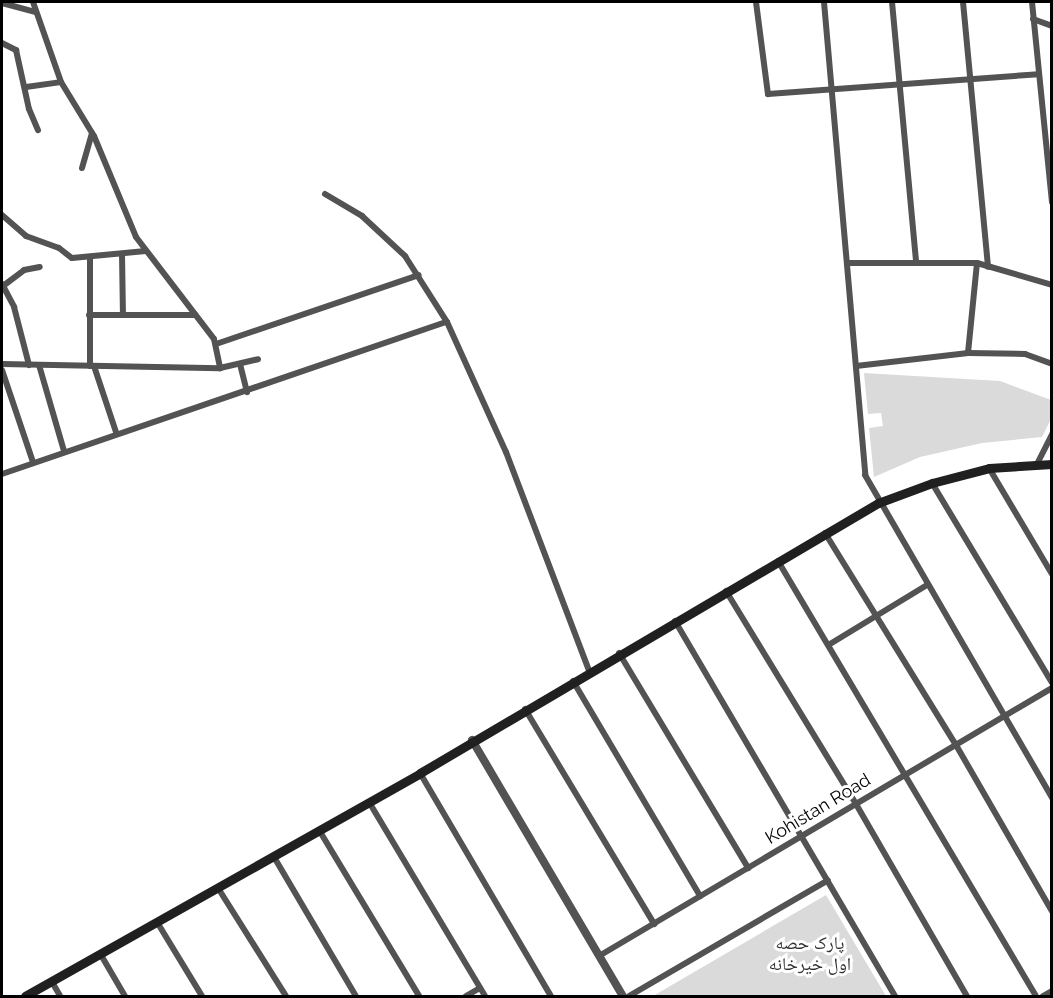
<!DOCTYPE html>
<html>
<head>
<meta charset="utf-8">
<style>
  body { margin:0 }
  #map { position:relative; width:1053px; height:998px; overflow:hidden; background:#fff; font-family:Raleway,"Noto Naskh Arabic",sans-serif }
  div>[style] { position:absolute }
  .green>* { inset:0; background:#dadada }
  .minor>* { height:6px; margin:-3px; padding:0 3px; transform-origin:3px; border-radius:3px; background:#535353 }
  .tertiary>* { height:8px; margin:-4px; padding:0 4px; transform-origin:4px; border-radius:4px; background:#535353 }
  .secondary>* { height:9px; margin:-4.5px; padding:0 4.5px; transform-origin:4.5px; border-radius:4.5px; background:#202020 }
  span { translate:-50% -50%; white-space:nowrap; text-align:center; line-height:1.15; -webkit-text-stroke:6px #fff; paint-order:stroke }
  .street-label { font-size:18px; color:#000 }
  .park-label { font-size:18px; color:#313131 }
  .frame { position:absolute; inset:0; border:3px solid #000; pointer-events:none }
</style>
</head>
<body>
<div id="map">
  <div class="green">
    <i style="clip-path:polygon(864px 373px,1000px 381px,1051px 400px,1051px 419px,1042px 437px,982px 443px,920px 457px,874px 477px,869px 428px,883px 426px,881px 413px,868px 414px)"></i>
    <i style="clip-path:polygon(826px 895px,886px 996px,653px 996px)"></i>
  </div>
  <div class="minor">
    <i style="left:33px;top:2px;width:85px;rotate:70.7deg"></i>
    <i style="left:61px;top:82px;width:63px;rotate:58.6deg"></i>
    <i style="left:94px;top:136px;width:109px;rotate:67.4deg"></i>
    <i style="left:136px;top:237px;width:128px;rotate:52.6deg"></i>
    <i style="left:214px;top:339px;width:30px;rotate:78deg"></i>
    <i style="left:756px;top:2px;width:93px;rotate:82.6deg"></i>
    <i style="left:768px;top:94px;width:271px;rotate:-4.2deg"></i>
    <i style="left:824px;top:2px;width:475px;rotate:85deg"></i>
    <i style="left:865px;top:475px;width:373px;rotate:59.9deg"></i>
    <i style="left:892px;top:2px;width:261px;rotate:84.7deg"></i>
    <i style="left:963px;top:2px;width:266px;rotate:84.6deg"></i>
    <i style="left:1032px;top:2px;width:201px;rotate:84.3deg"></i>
    <i style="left:2px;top:3px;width:35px;rotate:15deg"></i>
    <i style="left:1033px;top:19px;width:20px;rotate:20deg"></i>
    <i style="left:2px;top:43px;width:16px;rotate:27deg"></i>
    <i style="left:16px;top:50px;width:60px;rotate:77.6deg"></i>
    <i style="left:29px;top:109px;width:23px;rotate:67deg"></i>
    <i style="left:26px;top:87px;width:35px;rotate:-8deg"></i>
    <i style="left:82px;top:168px;width:36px;rotate:-74deg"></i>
    <i style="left:325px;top:194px;width:43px;rotate:30.7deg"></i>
    <i style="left:362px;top:216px;width:59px;rotate:42.9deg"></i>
    <i style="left:405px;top:256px;width:78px;rotate:57.5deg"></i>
    <i style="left:447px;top:322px;width:143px;rotate:65.6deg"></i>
    <i style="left:506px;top:452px;width:233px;rotate:69.2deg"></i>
    <i style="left:2px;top:215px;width:32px;rotate:41deg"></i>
    <i style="left:26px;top:236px;width:35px;rotate:20deg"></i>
    <i style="left:59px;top:248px;width:16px;rotate:38deg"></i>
    <i style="left:72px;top:258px;width:74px;rotate:-5.4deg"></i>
    <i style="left:122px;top:254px;width:61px;rotate:89.1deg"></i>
    <i style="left:848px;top:263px;width:129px"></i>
    <i style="left:977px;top:263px;width:78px;rotate:16.3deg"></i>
    <i style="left:2px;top:284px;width:26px;rotate:62deg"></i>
    <i style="left:14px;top:307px;width:60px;rotate:75.5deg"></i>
    <i style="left:3px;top:286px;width:26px;rotate:-37deg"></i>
    <i style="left:24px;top:270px;width:16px;rotate:-11deg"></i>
    <i style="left:89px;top:315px;width:106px"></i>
    <i style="left:216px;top:344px;width:214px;rotate:-18.8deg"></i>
    <i style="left:968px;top:353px;width:90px;rotate:-84.3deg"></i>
    <i style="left:2px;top:364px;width:218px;rotate:1.1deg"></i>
    <i style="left:220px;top:368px;width:39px;rotate:-13deg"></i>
    <i style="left:240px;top:364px;width:29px;rotate:76deg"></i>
    <i style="left:39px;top:365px;width:90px;rotate:73.8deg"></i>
    <i style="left:90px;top:366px;width:109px;rotate:-90deg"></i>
    <i style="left:94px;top:366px;width:70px;rotate:71.6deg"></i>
    <i style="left:856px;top:366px;width:113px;rotate:-6.6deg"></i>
    <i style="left:968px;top:353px;width:57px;rotate:1deg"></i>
    <i style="left:1025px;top:354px;width:29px;rotate:20deg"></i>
    <i style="left:2px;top:370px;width:97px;rotate:71.4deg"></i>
    <i style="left:1037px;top:464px;width:34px;rotate:-63deg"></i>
    <i style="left:989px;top:468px;width:123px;rotate:59.3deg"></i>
    <i style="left:2px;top:474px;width:470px;rotate:-18.9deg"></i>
    <i style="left:932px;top:483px;width:233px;rotate:59deg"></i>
    <i style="left:825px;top:533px;width:249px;rotate:58.3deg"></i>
    <i style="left:956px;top:745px;width:192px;rotate:60deg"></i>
    <i style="left:778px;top:561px;width:506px;rotate:59.33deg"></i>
    <i style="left:726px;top:591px;width:250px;rotate:58.6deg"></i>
    <i style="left:856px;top:804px;width:222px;rotate:60deg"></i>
    <i style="left:675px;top:621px;width:435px;rotate:59.6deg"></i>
    <i style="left:830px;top:644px;width:114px;rotate:-31.3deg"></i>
    <i style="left:619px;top:653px;width:251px;rotate:59deg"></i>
    <i style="left:573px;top:681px;width:250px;rotate:59.4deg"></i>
    <i style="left:525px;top:709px;width:251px;rotate:59deg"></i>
    <i style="left:420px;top:773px;width:259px;rotate:59.6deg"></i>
    <i style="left:369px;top:802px;width:226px;rotate:59.1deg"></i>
    <i style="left:319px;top:830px;width:194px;rotate:58.9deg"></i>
    <i style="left:274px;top:857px;width:161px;rotate:59.5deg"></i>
    <i style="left:218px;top:888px;width:128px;rotate:57.8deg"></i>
    <i style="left:157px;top:922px;width:87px;rotate:58.7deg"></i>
    <i style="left:101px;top:955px;width:48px;rotate:59.7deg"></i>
    <i style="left:599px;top:956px;width:526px;rotate:-30.61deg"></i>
    <i style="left:52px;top:982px;width:16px;rotate:60deg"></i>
    <i style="left:466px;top:996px;width:16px;rotate:-30deg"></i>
    <i style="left:629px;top:996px;width:230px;rotate:-30.2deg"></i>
    <i style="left:1043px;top:996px;width:10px;rotate:-29deg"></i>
  </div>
  <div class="tertiary">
    <i style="left:472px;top:740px;width:297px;rotate:59.5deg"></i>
  </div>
  <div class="secondary">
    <i style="left:25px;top:996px;width:454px;rotate:-29.4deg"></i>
    <i style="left:420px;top:773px;width:532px;rotate:-30.52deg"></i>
    <i style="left:878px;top:503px;width:58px;rotate:-20.3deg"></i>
    <i style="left:932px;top:483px;width:59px;rotate:-14.7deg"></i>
    <i style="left:989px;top:468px;width:63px;rotate:-3.6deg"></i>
  </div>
  <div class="street-label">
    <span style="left:818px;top:809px;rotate:-31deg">Kohistan Road</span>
  </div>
  <div class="park-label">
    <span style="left:810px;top:954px">پارک حصه<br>اول خیرخانه</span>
  </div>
  <div class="frame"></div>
</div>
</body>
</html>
